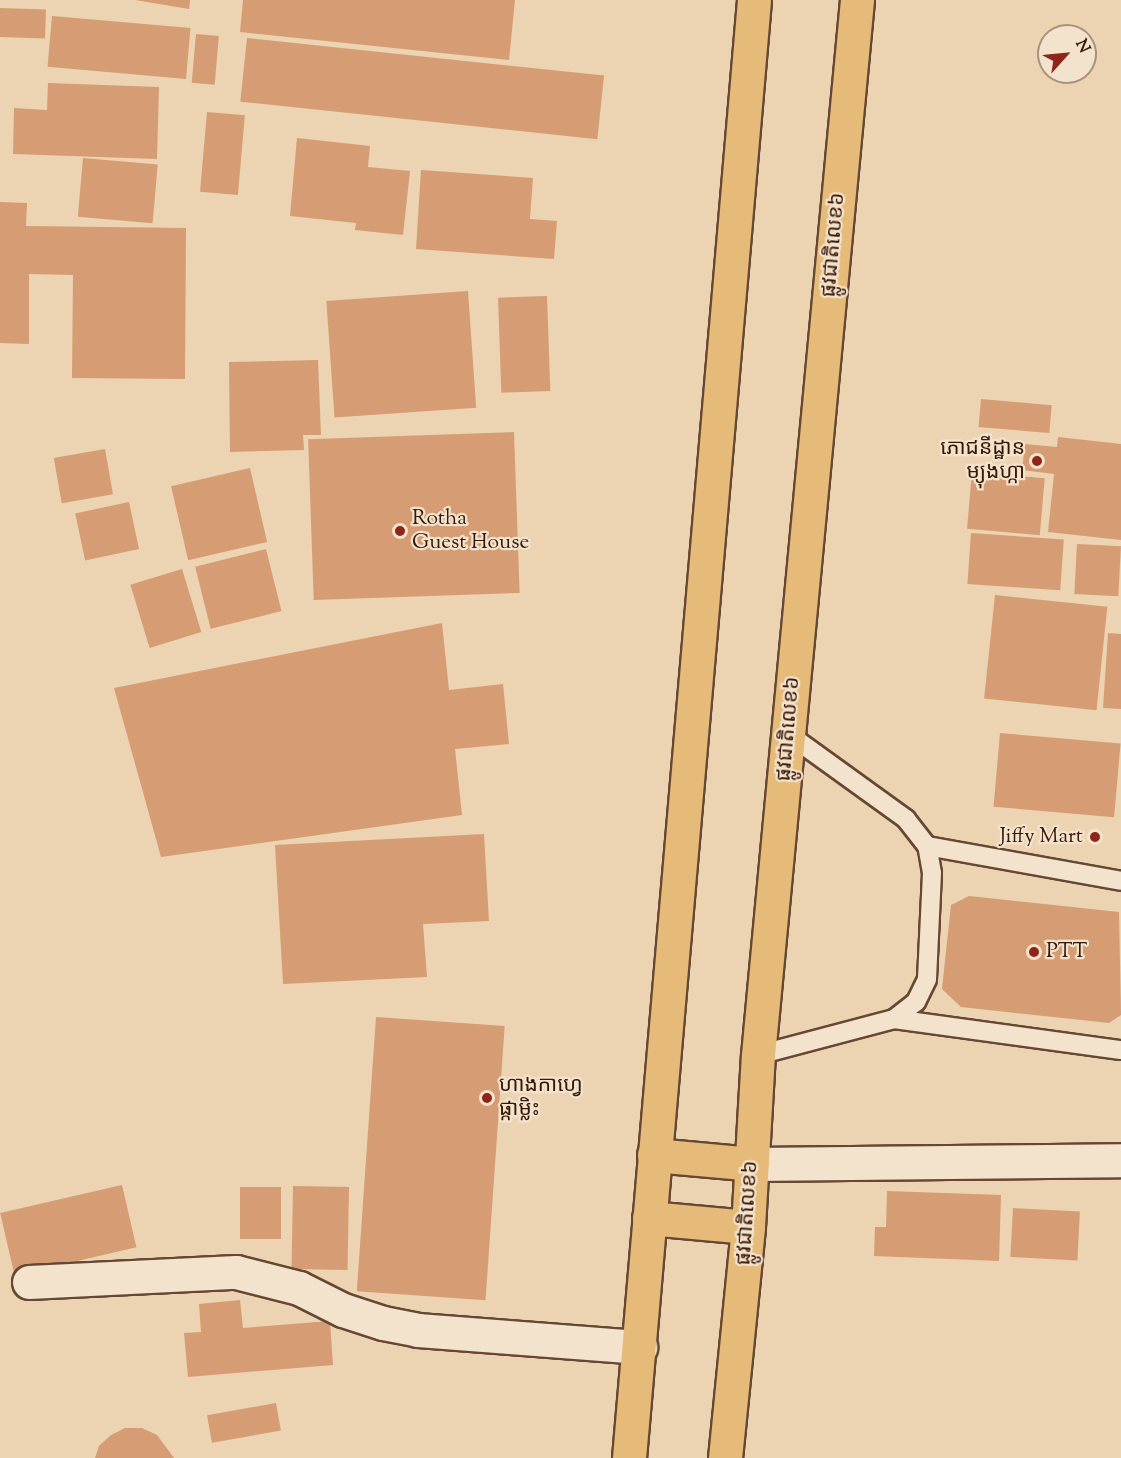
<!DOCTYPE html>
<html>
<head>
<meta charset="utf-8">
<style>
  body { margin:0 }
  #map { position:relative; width:1121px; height:1458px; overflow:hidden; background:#ecd3b1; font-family:"Sorts Mill Goudy","Noto Sans Khmer",serif }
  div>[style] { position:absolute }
  .building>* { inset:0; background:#d69c73; transform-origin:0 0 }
  .roads { filter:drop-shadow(2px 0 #654733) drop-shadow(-2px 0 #654733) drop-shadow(0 2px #654733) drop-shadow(0 -2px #654733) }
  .service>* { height:18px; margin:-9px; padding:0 9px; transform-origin:9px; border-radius:9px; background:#f3e2cc }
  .minor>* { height:33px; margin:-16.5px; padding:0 16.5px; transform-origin:16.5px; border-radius:16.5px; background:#f3e2cc }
  .primary>* { height:33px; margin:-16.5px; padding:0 16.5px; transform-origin:16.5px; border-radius:16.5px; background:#e6ba78 }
  .dots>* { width:16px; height:16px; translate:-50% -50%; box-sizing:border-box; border:3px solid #f3e2cc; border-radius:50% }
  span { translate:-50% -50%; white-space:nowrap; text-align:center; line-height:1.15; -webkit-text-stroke:4.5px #f3e2cc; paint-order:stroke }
  .street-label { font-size:21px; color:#381809 }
  .poi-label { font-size:21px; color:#381809 }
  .right { translate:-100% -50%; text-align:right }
  .left { translate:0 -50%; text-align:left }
  .north { position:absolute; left:1037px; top:24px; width:60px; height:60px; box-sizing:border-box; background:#f3e2cc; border:2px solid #a8917e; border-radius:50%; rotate:63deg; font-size:16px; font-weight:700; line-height:24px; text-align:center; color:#381809 }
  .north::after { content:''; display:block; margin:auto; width:21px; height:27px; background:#8f2418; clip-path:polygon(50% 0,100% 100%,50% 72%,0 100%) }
</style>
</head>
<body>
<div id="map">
  <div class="building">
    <i style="clip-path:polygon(135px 0,190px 0,189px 9px)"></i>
    <i style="clip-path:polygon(243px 0,515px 0,509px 60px,240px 32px)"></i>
    <i style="left:0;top:8px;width:46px;height:29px;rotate:2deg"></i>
    <i style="left:52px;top:16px;width:139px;height:51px;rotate:5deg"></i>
    <i style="left:196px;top:34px;width:23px;height:49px;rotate:5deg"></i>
    <i style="left:247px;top:38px;width:359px;height:64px;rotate:6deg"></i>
    <i style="clip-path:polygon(48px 83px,159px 87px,157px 159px,13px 154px,14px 108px,47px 110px)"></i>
    <i style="left:207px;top:112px;width:38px;height:80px;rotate:5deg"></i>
    <i style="clip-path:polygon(297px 138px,370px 146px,368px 167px,410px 171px,403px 235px,355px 230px,356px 223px,290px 216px)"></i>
    <i style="left:83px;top:158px;width:75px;height:59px;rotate:5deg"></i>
    <i style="clip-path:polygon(421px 170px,533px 178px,530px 219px,557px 221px,554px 259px,416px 249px)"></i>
    <i style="clip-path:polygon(0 202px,27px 203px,26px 226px,186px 228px,185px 379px,72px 378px,73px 275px,29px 274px,29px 344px,0 343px)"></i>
    <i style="left:468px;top:291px;width:117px;height:142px;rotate:86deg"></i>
    <i style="left:547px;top:296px;width:95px;height:49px;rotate:88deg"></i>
    <i style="clip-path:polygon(318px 360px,321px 435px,303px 435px,304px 450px,230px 452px,229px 362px)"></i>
    <i style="left:981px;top:399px;width:71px;height:28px;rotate:5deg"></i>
    <i style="left:514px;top:432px;width:161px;height:206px;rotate:88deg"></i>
    <i style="clip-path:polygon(1058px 437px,1121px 444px,1121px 540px,1048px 532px,1054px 474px,1022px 470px,1025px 444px,1057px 447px)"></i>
    <i style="left:105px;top:449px;width:46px;height:52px;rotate:80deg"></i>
    <i style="left:250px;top:468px;width:76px;height:81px;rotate:77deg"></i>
    <i style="left:972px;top:472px;width:73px;height:57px;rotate:5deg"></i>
    <i style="left:129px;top:502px;width:48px;height:55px;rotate:78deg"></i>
    <i style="left:971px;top:533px;width:93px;height:51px;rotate:4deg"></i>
    <i style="left:1077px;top:544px;width:44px;height:50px;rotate:3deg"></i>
    <i style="left:266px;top:549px;width:64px;height:73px;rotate:76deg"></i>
    <i style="left:182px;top:569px;width:66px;height:54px;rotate:73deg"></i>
    <i style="left:995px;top:595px;width:113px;height:104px;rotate:6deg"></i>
    <i style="clip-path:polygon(442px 623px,449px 690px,503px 684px,509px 744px,455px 749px,462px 815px,161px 857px,114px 688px)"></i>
    <i style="clip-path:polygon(1108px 633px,1121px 634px,1121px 709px,1103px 708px)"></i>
    <i style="left:1000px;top:733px;width:121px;height:74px;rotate:5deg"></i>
    <i style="clip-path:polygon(484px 834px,489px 921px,423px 924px,427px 977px,283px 984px,275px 845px)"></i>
    <i style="clip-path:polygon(969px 896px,1119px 912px,1121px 1015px,1109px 1023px,961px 1007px,942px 989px,951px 905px)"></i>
    <i style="left:376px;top:1017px;width:129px;height:275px;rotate:4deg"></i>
    <i style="left:122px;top:1185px;width:64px;height:125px;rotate:77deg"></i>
    <i style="left:293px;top:1186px;width:56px;height:83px;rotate:1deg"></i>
    <i style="left:240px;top:1187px;width:41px;height:52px"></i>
    <i style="clip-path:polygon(887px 1191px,1001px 1195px,999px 1261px,874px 1256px,875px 1227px,886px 1227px)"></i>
    <i style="left:1013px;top:1208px;width:67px;height:49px;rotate:3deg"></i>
    <i style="clip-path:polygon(240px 1300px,243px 1328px,330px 1321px,333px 1365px,188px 1377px,184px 1333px,201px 1332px,199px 1304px)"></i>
    <i style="left:276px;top:1403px;width:28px;height:70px;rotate:80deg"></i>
    <i style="clip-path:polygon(125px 1428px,142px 1428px,157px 1435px,174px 1458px,95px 1458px,99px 1446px,111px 1435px)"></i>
  </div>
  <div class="roads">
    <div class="service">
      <i style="left:927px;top:846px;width:197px;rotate:10.2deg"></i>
      <i style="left:894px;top:1019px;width:229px;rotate:7.8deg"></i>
      <i style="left:758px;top:1055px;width:141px;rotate:-14.8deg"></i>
      <i style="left:894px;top:1019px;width:28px;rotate:-38deg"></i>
      <i style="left:916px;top:1002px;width:25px;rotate:-64deg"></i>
      <i style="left:927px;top:979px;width:106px;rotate:-87.3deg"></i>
      <i style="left:932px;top:873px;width:27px;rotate:-100deg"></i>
      <i style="left:927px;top:846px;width:34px;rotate:-128deg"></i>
      <i style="left:906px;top:819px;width:145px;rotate:-144.2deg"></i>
    </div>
    <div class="minor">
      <i style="left:752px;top:1164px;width:369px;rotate:-0.6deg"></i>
      <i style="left:29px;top:1282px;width:207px;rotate:-2.8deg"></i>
      <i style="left:236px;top:1272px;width:65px;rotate:14.3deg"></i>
      <i style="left:299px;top:1288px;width:49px;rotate:26.6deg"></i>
      <i style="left:343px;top:1310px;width:42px;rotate:18deg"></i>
      <i style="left:383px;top:1323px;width:36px;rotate:11deg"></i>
      <i style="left:418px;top:1330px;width:223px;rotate:4.4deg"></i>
    </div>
    <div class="primary">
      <i style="left:654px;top:1155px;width:98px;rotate:5.2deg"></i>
      <i style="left:649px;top:1218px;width:99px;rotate:5.2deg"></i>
      <i style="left:629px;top:1458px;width:1463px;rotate:-85.1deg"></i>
      <i style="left:725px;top:1458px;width:232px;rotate:-84.3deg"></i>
      <i style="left:748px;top:1227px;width:172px;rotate:-86.7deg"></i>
      <i style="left:758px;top:1055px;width:1060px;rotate:-84.64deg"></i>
    </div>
  </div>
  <div class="dots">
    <i style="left:1037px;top:461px;background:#8f2418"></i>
    <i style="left:400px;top:531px;background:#8f2418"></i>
    <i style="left:1095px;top:837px;background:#8f2418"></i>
    <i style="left:1034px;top:952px;background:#8f2418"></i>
    <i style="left:487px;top:1098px;background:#8f2418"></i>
  </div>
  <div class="street-label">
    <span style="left:834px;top:245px;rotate:-85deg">ផ្លូវជាតិលេខ៦</span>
    <span style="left:789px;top:729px;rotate:-85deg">ផ្លូវជាតិលេខ៦</span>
    <span style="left:748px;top:1213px;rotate:-86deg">ផ្លូវជាតិលេខ៦</span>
  </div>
  <div class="poi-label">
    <span class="right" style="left:1025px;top:461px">ភោជនីដ្ឋាន<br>ម្យុងហ្កា</span>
    <span class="left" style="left:412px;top:531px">Rotha<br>Guest House</span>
    <span class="right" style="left:1083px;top:837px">Jiffy Mart</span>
    <span class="left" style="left:1046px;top:952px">PTT</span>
    <span class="left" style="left:499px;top:1098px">ហាងកាហ្វេ<br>ផ្កាម្លិះ</span>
  </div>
  <div class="north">N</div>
</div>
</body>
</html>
